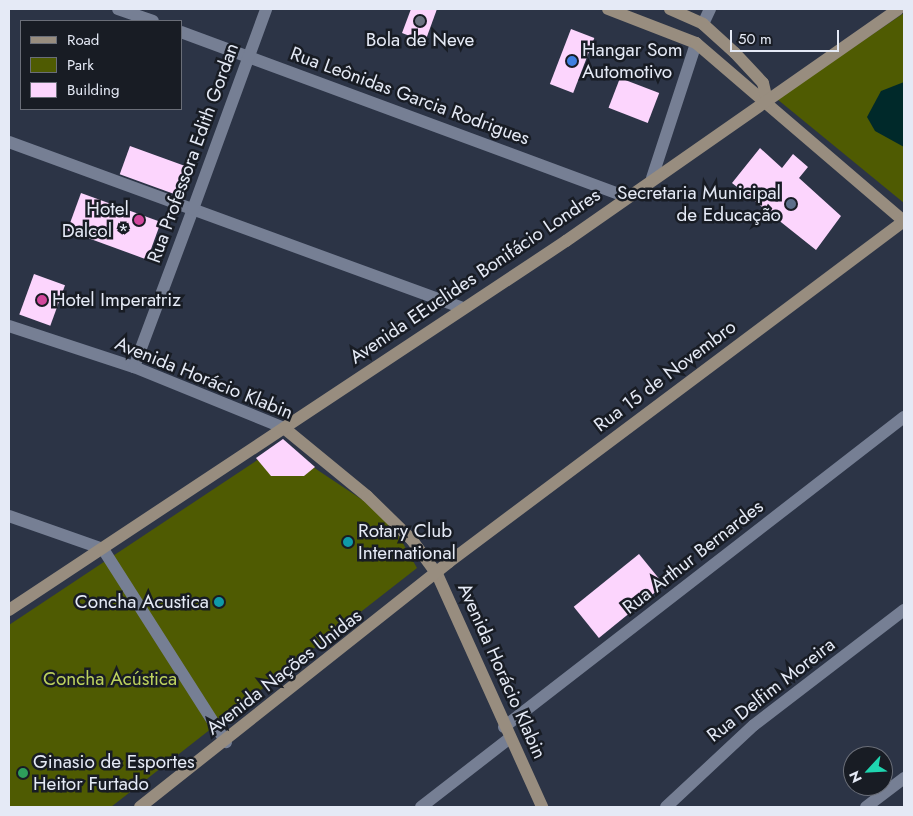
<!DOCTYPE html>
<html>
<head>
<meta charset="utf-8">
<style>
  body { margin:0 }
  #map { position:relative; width:913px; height:816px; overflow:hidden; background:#2c3446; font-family:Jost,sans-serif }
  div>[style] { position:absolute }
  .green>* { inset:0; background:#4f5b02 }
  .water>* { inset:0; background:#00292a }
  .building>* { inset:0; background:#fcd5fd; transform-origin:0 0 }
  .minor>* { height:12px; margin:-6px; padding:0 6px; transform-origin:6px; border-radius:6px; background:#767f94 }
  .tertiary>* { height:12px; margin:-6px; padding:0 6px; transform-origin:6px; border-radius:6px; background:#767f94 }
  .secondary>* { height:12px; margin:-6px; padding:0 6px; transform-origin:6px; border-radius:6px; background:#988d7f }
  .dots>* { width:14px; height:14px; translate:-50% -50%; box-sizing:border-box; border:2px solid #181c24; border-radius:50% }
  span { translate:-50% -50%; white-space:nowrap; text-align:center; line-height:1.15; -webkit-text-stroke:5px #181c24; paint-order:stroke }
  .poi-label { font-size:19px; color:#e5eaf6 }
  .left { translate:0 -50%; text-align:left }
  .right { translate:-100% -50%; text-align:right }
  .street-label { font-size:19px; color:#e5eaf6 }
  .park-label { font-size:19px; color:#bdd25e }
  .frame { position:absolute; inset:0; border:10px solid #e5eaf6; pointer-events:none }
  .legend { position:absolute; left:20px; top:20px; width:162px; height:90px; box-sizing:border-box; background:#181c24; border:1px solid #6a6e78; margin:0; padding:6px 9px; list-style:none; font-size:15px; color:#e5eaf6 }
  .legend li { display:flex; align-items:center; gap:10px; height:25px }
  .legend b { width:25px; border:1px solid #6a6e78 }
  .north { position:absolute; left:843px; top:746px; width:50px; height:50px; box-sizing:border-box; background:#181c24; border:1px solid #6a6e78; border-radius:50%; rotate:245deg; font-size:14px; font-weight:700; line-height:20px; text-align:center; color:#e5eaf6 }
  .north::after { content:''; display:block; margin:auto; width:18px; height:22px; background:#1fd5b0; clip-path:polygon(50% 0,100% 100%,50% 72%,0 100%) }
  .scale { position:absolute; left:730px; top:30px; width:109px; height:22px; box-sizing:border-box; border:2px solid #e5eaf6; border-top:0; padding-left:6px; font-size:15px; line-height:18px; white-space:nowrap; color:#e5eaf6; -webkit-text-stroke:4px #181c24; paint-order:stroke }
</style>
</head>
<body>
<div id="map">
  <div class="green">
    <i style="clip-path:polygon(904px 13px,904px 203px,777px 99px)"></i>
    <i style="clip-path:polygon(280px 445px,388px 517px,417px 568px,111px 807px,9px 807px,9px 625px)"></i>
  </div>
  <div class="water">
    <i style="clip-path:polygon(904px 82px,904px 147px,875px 131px,867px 117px,881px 91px)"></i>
  </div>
  <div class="building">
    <i style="clip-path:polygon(411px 9px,437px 9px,425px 42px,402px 33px)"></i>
    <i style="left:571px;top:29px;width:25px;height:59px;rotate:21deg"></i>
    <i style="left:620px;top:78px;width:42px;height:32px;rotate:21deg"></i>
    <i style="left:130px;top:146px;width:63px;height:30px;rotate:20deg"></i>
    <i style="clip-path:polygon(760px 148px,782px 168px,793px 154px,808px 167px,799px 178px,841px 216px,816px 250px,732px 183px)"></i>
    <i style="left:81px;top:193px;width:85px;height:40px;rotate:20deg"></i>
    <i style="left:34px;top:274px;width:33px;height:43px;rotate:20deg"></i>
    <i style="clip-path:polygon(283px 439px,315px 467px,304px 476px,271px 476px,256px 458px)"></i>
    <i style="left:639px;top:554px;width:40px;height:84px;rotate:51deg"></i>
  </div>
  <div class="minor">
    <i style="left:118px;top:9px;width:37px;rotate:19deg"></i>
    <i style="left:703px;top:24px;width:17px;rotate:-65deg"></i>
    <i style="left:181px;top:32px;width:475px;rotate:20.3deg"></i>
    <i style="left:652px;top:178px;width:142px;rotate:-71.9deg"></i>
    <i style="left:134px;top:367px;width:169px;rotate:-69.5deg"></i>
    <i style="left:103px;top:549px;width:229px;rotate:57.5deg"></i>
    <i style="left:504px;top:727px;width:506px;rotate:-37.78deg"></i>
    <i style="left:421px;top:807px;width:113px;rotate:-37.8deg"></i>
    <i style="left:666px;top:807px;width:120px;rotate:-43deg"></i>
    <i style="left:754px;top:725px;width:189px;rotate:-37.5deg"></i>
    <i style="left:866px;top:807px;width:48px;rotate:-37.3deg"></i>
  </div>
  <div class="tertiary">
    <i style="left:9px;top:142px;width:483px;rotate:20.1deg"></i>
    <i style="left:193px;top:209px;width:213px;rotate:-69.9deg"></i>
    <i style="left:9px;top:326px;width:132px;rotate:18.2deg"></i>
    <i style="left:134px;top:367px;width:162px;rotate:22.1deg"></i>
    <i style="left:9px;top:516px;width:100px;rotate:19.3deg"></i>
  </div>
  <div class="secondary">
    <i style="left:608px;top:9px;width:94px;rotate:21.1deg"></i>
    <i style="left:696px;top:43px;width:274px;rotate:40.6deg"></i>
    <i style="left:670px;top:9px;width:36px;rotate:24deg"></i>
    <i style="left:703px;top:24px;width:43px;rotate:42.2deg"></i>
    <i style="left:735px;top:53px;width:41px;rotate:47deg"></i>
    <i style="left:763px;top:83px;width:17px;rotate:77deg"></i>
    <i style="left:284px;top:428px;width:107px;rotate:39.3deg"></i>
    <i style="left:367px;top:496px;width:63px;rotate:44.4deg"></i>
    <i style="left:412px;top:540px;width:42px;rotate:53.7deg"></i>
    <i style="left:437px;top:574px;width:256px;rotate:65.7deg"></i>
    <i style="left:9px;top:610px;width:668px;rotate:-33.52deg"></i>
    <i style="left:566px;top:241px;width:405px;rotate:-34.9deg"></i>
    <i style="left:140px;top:807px;width:394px;rotate:-38.4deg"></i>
    <i style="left:449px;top:562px;width:569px;rotate:-36.85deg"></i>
  </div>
  <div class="dots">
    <i style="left:420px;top:21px;background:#6b7280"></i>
    <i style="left:572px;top:61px;background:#3f7fe0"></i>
    <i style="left:791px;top:204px;background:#5c6f8a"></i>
    <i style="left:139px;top:220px;background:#d1479c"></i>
    <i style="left:42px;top:300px;background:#d1479c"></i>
    <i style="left:348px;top:542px;background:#0f9aa8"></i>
    <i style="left:219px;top:602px;background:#0f9aa8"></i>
    <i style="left:23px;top:773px;background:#2e9e5b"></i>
  </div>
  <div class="poi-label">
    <span style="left:420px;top:40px">Bola de Neve</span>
    <span class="left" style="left:582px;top:61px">Hangar Som<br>Automotivo</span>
    <span class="right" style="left:781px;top:204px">Secretaria Municipal<br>de Educação</span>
    <span class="right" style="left:129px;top:220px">Hotel<br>Dalcol *</span>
    <span class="left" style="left:52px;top:300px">Hotel Imperatriz</span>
    <span class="left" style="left:358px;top:542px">Rotary Club<br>International</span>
    <span class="right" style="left:209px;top:602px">Concha Acustica</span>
    <span class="left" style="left:33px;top:773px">Ginasio de Esportes<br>Heitor Furtado</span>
  </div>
  <div class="street-label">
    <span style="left:410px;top:96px;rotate:20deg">Rua Leônidas Garcia Rodrigues</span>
    <span style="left:193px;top:153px;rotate:-70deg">Rua Professora Edith Gordan</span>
    <span style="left:475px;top:276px;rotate:-34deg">Avenida EEuclides Bonifácio Londres</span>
    <span style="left:665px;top:376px;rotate:-37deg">Rua 15 de Novembro</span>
    <span style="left:204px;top:378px;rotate:22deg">Avenida Horácio Klabin</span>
    <span style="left:693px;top:557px;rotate:-38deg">Rua Arthur Bernardes</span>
    <span style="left:502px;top:671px;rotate:66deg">Avenida Horácio Klabin</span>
    <span style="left:284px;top:672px;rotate:-38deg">Avenida Nações Unidas</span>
    <span style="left:771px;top:690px;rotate:-38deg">Rua Delfim Moreira</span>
  </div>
  <div class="park-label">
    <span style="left:110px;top:679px">Concha Acústica</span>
  </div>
  <div class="frame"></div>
  <ul class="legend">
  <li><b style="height:6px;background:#988d7f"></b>Road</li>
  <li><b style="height:14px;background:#4f5b02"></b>Park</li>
  <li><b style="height:14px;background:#fcd5fd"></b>Building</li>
  </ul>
  <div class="north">N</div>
  <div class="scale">50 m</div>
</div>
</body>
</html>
